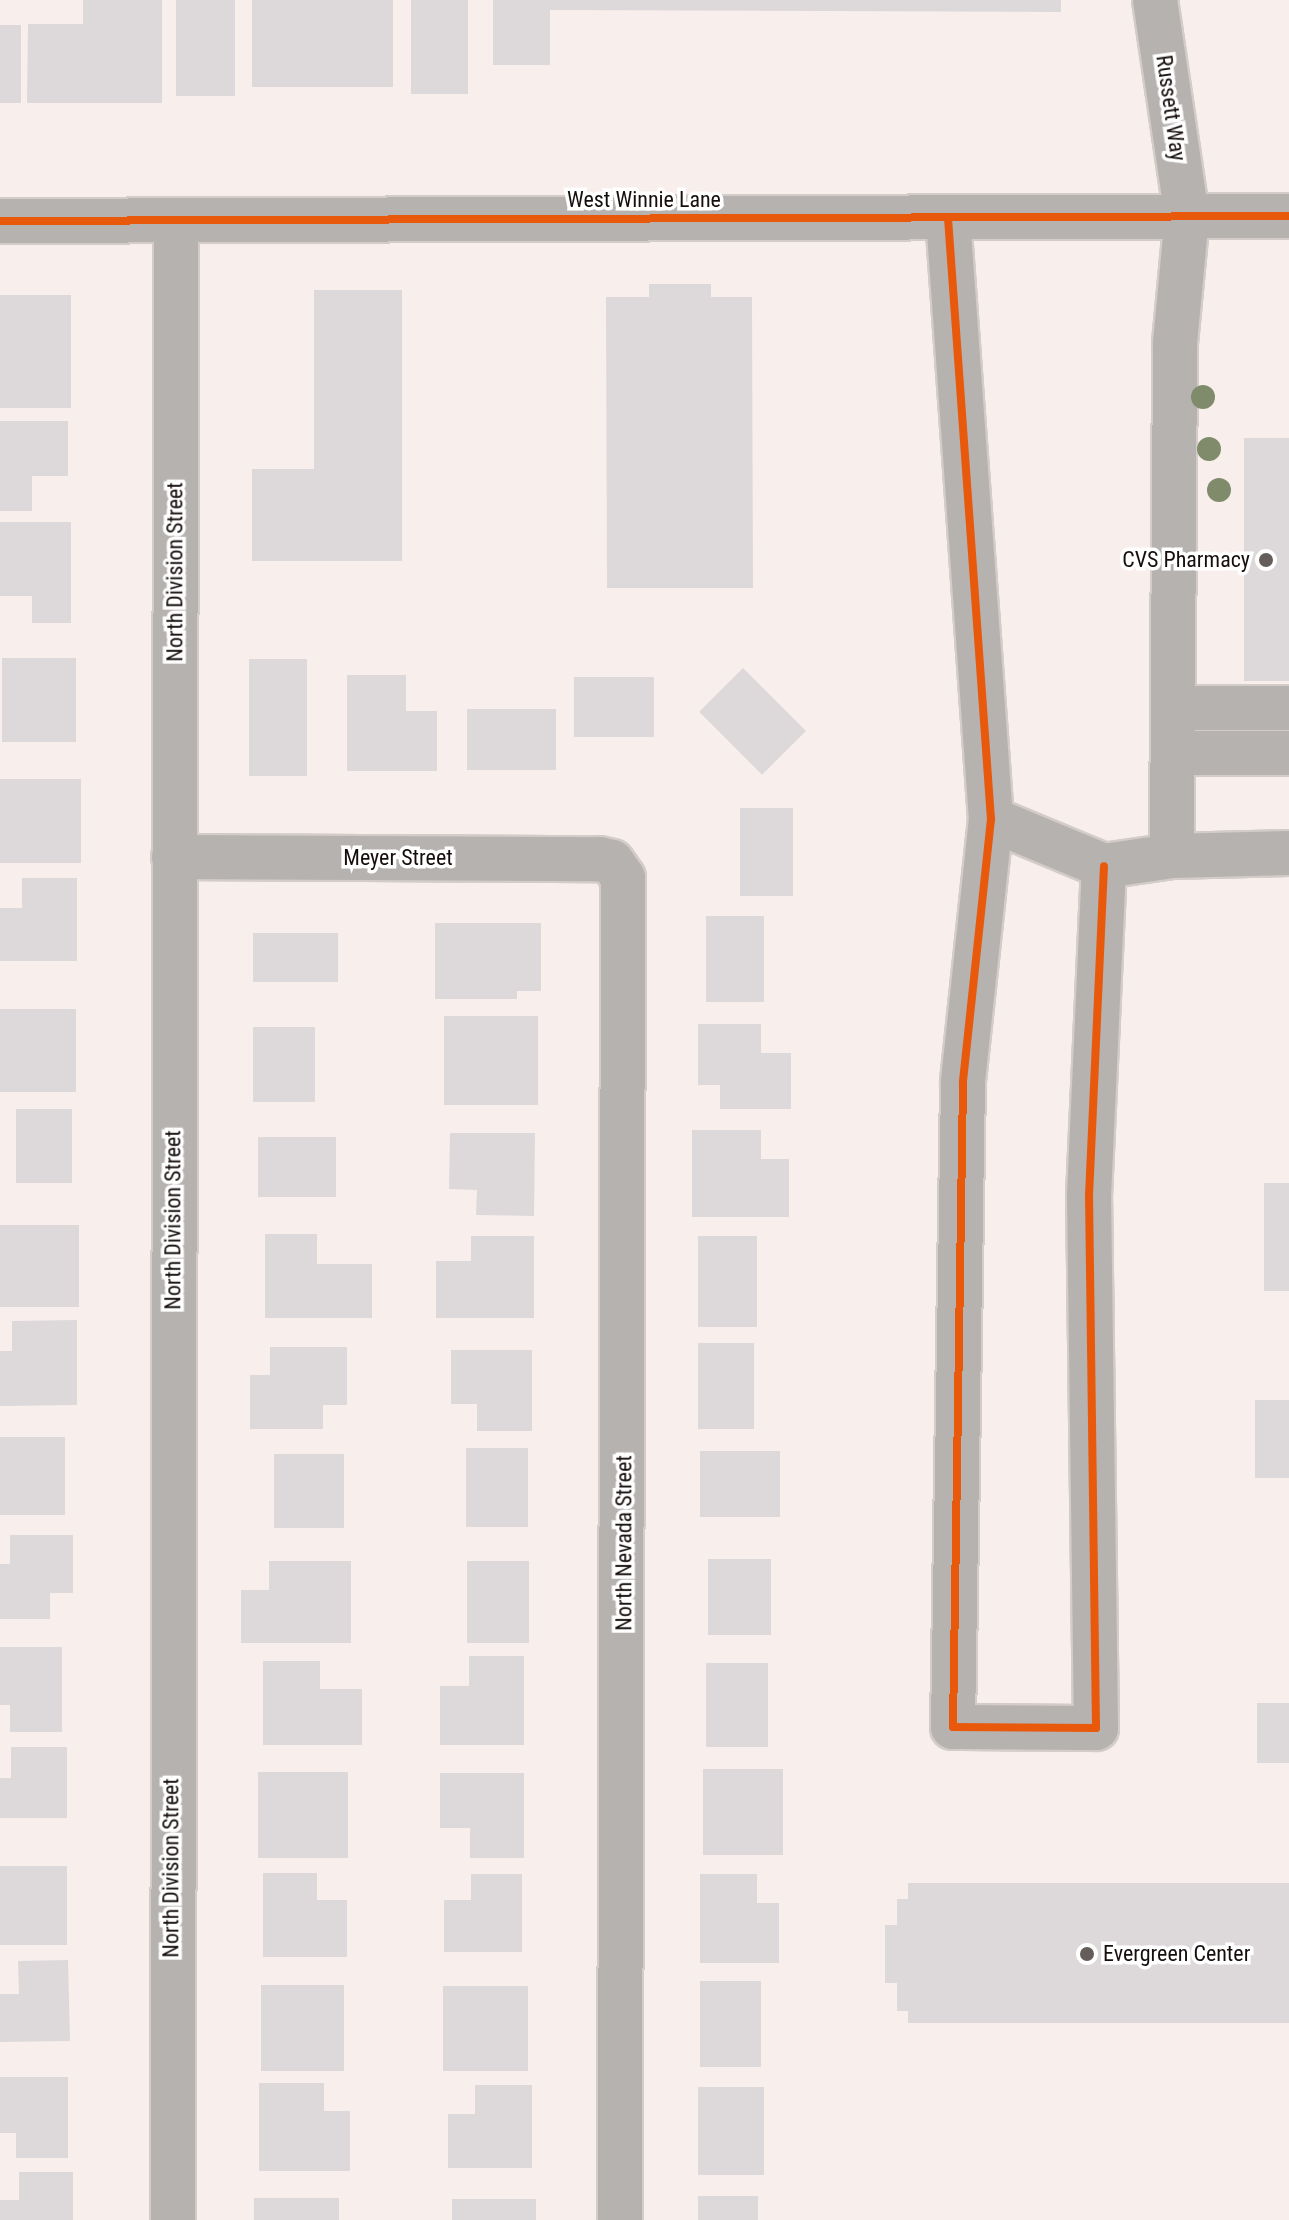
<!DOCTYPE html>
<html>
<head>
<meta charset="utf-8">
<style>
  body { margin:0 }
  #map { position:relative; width:1289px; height:2220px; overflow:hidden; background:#f8efec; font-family:"Roboto Condensed",sans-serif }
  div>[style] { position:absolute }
  .building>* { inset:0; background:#ddd8da; transform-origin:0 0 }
  .roads { filter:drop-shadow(2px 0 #d3ccc9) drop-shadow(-2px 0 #d3ccc9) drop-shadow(0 2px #d3ccc9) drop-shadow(0 -2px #d3ccc9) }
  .minor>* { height:44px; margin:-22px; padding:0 22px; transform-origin:22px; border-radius:22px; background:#b6b2b0 }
  .cycleway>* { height:8px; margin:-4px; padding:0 4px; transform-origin:4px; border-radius:4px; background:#e8590c }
  .trees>* { width:24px; height:24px; margin:-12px; border-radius:50%; background:#808b6c }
  .dots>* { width:22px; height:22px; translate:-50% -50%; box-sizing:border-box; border:4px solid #fff; border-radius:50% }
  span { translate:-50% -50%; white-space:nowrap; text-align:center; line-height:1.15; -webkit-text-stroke:7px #fff; paint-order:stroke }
  .street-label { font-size:22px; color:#150e0c }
  .poi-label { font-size:22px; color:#150e0c }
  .right { translate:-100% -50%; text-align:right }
  .left { translate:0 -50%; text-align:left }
</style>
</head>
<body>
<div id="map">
  <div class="building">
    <i style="clip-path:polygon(83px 0,162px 0,162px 103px,27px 103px,28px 24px,83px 24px)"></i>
    <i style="left:176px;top:0;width:59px;height:96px"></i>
    <i style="left:252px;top:0;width:141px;height:87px"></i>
    <i style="left:411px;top:0;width:57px;height:94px"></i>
    <i style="clip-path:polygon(493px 0,1061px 0,1061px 12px,550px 10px,550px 65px,493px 65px)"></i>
    <i style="left:0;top:25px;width:21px;height:78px"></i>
    <i style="clip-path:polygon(649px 284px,711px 284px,711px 297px,752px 297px,753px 588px,607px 588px,606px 297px,649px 297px)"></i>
    <i style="clip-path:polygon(314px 290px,402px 290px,402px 561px,252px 561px,252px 469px,314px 469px)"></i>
    <i style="left:0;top:295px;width:71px;height:113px"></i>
    <i style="clip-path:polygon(0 421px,68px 421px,68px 476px,32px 476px,32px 511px,0 511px)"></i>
    <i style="left:1289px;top:438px;width:243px;height:45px;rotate:90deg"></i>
    <i style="clip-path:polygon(0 522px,71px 522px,71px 623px,32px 623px,32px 596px,0 596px)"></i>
    <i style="left:2px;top:658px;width:74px;height:84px"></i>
    <i style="left:249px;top:659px;width:58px;height:117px"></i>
    <i style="left:743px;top:668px;width:89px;height:62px;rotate:45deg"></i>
    <i style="clip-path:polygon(347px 675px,406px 675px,406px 711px,437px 711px,437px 771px,347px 771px)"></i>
    <i style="left:574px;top:677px;width:80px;height:60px"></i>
    <i style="left:467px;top:709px;width:89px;height:61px"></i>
    <i style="left:0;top:779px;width:81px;height:84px"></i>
    <i style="left:740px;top:808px;width:53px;height:88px"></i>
    <i style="clip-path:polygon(22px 878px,77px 878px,77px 961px,0 961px,0 908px,22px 908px)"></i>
    <i style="left:706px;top:916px;width:58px;height:86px"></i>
    <i style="clip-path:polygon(435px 923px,541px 923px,541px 991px,517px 991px,517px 999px,435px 999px)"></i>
    <i style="left:253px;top:933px;width:85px;height:49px"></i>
    <i style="left:0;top:1009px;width:76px;height:83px"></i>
    <i style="left:444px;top:1016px;width:94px;height:89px"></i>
    <i style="clip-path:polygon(698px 1024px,761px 1024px,761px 1053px,791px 1053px,791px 1109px,720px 1109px,720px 1085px,698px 1085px)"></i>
    <i style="left:253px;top:1027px;width:62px;height:75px"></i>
    <i style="left:16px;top:1109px;width:56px;height:74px"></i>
    <i style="clip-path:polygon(692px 1130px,761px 1130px,761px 1159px,789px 1159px,789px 1217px,692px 1217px)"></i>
    <i style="clip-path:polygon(450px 1133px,535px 1133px,534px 1216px,476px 1215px,477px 1190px,449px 1189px)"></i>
    <i style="left:258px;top:1137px;width:78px;height:60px"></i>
    <i style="left:1264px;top:1183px;width:25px;height:108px"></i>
    <i style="left:0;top:1225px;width:79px;height:82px"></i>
    <i style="clip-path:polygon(265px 1234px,317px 1234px,317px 1264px,372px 1264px,372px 1318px,265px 1318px)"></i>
    <i style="clip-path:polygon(471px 1236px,534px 1236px,534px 1318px,436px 1318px,436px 1261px,471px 1261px)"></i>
    <i style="left:698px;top:1236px;width:59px;height:91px"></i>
    <i style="clip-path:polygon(77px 1320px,77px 1405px,0 1406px,0 1351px,12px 1351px,12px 1321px)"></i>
    <i style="left:698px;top:1343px;width:56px;height:86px"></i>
    <i style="clip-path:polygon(270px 1347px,347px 1347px,347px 1405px,323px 1405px,323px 1429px,250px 1429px,250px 1375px,270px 1375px)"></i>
    <i style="clip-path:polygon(451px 1350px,532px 1350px,532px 1431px,477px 1431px,477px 1404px,451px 1404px)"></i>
    <i style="left:1255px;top:1400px;width:34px;height:78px"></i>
    <i style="left:0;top:1437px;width:65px;height:78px"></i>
    <i style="left:466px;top:1448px;width:62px;height:79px"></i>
    <i style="left:700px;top:1451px;width:80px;height:66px"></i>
    <i style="left:274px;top:1454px;width:70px;height:74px"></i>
    <i style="clip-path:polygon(10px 1535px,73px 1535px,73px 1593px,50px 1593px,50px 1619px,0 1619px,0 1564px,10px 1564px)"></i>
    <i style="left:708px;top:1559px;width:63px;height:76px"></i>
    <i style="clip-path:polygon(269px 1561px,351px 1561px,351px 1643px,241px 1643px,241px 1590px,269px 1590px)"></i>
    <i style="left:467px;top:1561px;width:62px;height:82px"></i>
    <i style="clip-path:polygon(0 1647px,62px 1647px,62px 1732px,10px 1732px,10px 1705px,0 1705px)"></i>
    <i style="clip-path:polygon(469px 1656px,524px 1656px,524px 1745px,440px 1745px,440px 1686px,469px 1686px)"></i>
    <i style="clip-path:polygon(263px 1661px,320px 1661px,320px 1689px,362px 1689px,362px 1745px,263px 1745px)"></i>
    <i style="left:706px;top:1663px;width:62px;height:84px"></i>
    <i style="left:1257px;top:1703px;width:32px;height:60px"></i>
    <i style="clip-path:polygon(11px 1747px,67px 1747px,67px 1818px,0 1818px,0 1778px,11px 1778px)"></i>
    <i style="left:703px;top:1769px;width:80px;height:86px"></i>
    <i style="left:258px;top:1772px;width:90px;height:86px"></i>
    <i style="clip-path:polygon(440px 1773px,524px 1773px,524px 1858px,470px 1858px,470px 1828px,440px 1828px)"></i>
    <i style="left:0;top:1866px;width:67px;height:79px"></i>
    <i style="clip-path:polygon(263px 1873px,317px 1873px,317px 1900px,347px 1900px,347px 1957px,263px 1957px)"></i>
    <i style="clip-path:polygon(471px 1874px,522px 1874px,522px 1952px,444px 1952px,444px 1900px,471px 1900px)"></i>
    <i style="clip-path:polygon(700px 1874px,757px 1874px,757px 1903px,779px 1903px,779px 1963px,700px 1963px)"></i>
    <i style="clip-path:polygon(908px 1883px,1289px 1883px,1289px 2023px,908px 2023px,908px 2011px,897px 2011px,897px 1983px,885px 1983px,885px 1925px,897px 1925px,897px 1899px,908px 1899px)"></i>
    <i style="clip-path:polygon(68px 1960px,70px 2041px,0 2042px,0 1994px,19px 1994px,18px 1961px)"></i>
    <i style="left:700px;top:1981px;width:61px;height:86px"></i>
    <i style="left:261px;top:1985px;width:83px;height:86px"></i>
    <i style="left:443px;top:1986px;width:85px;height:85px"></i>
    <i style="clip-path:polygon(0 2077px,68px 2077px,68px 2158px,16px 2158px,16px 2133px,0 2133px)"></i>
    <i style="clip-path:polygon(259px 2083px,324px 2083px,324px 2111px,350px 2111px,350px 2171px,259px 2171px)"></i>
    <i style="clip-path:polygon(475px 2085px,532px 2085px,532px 2168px,448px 2168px,448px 2114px,475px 2114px)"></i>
    <i style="left:698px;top:2087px;width:66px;height:88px"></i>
    <i style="clip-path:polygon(19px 2172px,73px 2172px,73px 2220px,0 2220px,0 2200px,19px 2200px)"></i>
    <i style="left:698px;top:2196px;width:60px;height:24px"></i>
    <i style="left:254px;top:2198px;width:85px;height:22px"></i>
    <i style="left:452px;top:2199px;width:84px;height:21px"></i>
  </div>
  <div class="roads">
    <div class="minor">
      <i style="left:1155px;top:0;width:218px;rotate:81.6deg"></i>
      <i style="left:1187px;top:216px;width:129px;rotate:95.4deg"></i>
      <i style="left:1175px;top:344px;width:512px;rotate:90.34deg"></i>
      <i style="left:948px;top:218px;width:603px;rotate:85.91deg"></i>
      <i style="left:991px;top:819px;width:265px;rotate:96.1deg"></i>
      <i style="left:963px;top:1083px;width:644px;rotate:90.89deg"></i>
      <i style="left:953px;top:1727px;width:143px;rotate:0.4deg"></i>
      <i style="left:1096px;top:1728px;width:532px;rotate:-90.75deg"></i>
      <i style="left:1089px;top:1196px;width:330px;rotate:-87.4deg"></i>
      <i style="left:0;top:221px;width:1289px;rotate:-0.22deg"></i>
      <i style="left:1173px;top:708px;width:116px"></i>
      <i style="left:1173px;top:753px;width:116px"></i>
      <i style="left:991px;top:819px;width:122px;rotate:22.6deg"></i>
      <i style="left:1104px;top:866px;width:69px;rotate:-8.4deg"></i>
      <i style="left:1172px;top:856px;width:117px;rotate:-1.5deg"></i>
      <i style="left:174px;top:857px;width:426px;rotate:0.3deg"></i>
      <i style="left:600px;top:859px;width:12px;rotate:14deg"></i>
      <i style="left:612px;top:862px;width:19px;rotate:55deg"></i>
      <i style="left:623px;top:878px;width:1342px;rotate:90.13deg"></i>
      <i style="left:173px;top:2220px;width:2000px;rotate:-89.91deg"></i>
    </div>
  </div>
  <div class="cycleway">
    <i style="left:948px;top:218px;width:603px;rotate:85.91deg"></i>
    <i style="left:991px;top:819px;width:265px;rotate:96.1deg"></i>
    <i style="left:963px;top:1083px;width:644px;rotate:90.89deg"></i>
    <i style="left:953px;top:1727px;width:143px;rotate:0.4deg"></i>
    <i style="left:1096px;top:1728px;width:532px;rotate:-90.75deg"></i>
    <i style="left:1089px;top:1196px;width:330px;rotate:-87.4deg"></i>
    <i style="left:0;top:221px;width:1289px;rotate:-0.22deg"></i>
  </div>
  <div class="trees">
    <i style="left:1203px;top:397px"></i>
    <i style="left:1209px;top:449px"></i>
    <i style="left:1219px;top:490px"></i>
  </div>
  <div class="dots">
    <i style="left:1266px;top:560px;background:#645d5a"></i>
    <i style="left:1087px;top:1954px;background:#645d5a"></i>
  </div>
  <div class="street-label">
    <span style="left:1171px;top:108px;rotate:82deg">Russett Way</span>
    <span style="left:644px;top:200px">West Winnie Lane</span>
    <span style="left:175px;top:572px;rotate:-90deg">North Division Street</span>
    <span style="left:398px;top:858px">Meyer Street</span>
    <span style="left:173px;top:1220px;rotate:-90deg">North Division Street</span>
    <span style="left:624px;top:1543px;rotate:-90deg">North Nevada Street</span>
    <span style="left:171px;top:1868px;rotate:-90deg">North Division Street</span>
  </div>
  <div class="poi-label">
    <span class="right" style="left:1250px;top:560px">CVS Pharmacy</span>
    <span class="left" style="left:1103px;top:1954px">Evergreen Center</span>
  </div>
</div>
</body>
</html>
